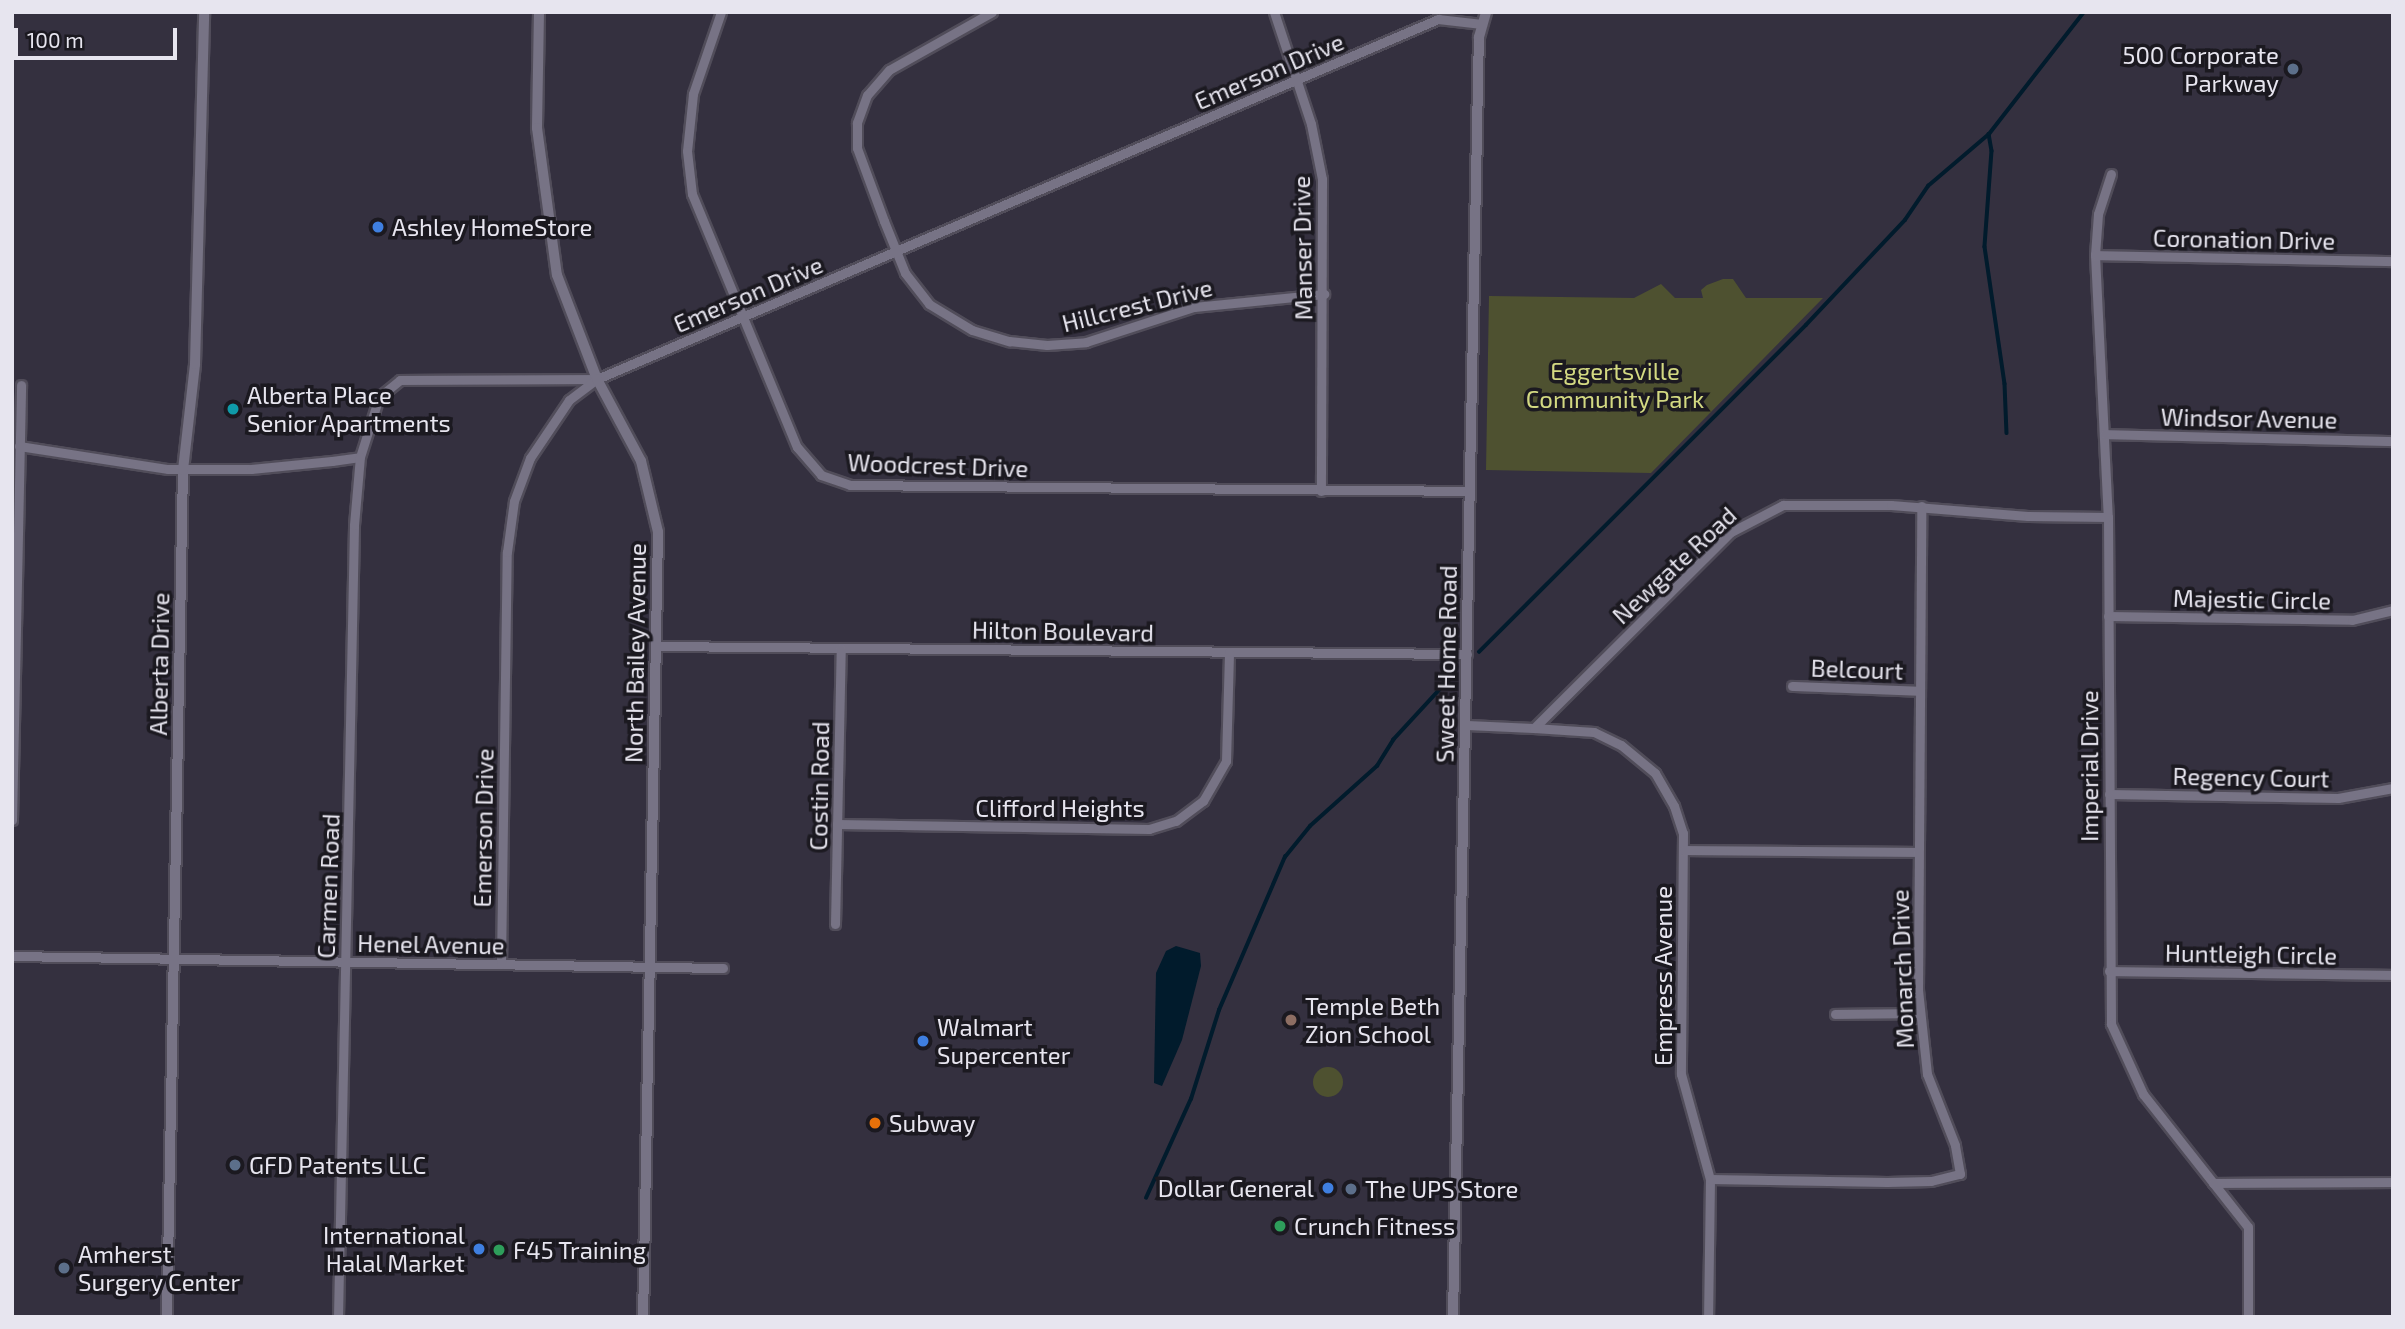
<!DOCTYPE html>
<html>
<head>
<meta charset="utf-8">
<style>
  body { margin:0 }
  #map { position:relative; width:2405px; height:1329px; overflow:hidden; background:#34303f; font-family:"Exo 2",sans-serif }
  div>[style] { position:absolute }
  .green>* { inset:0; background:#4e5130 }
  .round { border-radius:50% }
  .water>* { inset:0; background:#011b2c }
  .stream>* { height:3.5px; margin:-1.75px; padding:0 1.75px; transform-origin:1.75px; border-radius:1.75px; background:#011b2c }
  .roads { filter:drop-shadow(2px 0 #514d5a) drop-shadow(-2px 0 #514d5a) drop-shadow(0 2px #514d5a) drop-shadow(0 -2px #514d5a) }
  .minor>* { height:9px; margin:-4.5px; padding:0 4.5px; transform-origin:4.5px; border-radius:4.5px; background:#777385 }
  .tertiary>* { height:10px; margin:-5px; padding:0 5px; transform-origin:5px; border-radius:5px; background:#777385 }
  .dots>* { width:19px; height:19px; translate:-50% -50%; box-sizing:border-box; border:4px solid #1b1920; border-radius:50% }
  span { translate:-50% -50%; white-space:nowrap; text-align:center; line-height:1.15; -webkit-text-stroke:7px #1b1920; paint-order:stroke }
  .poi-label { font-size:24px; color:#e7e5ef }
  .right { translate:-100% -50%; text-align:right }
  .left { translate:0 -50%; text-align:left }
  .street-label { font-size:24px; color:#e7e5ef }
  .park-label { font-size:24px; color:#d3d982 }
  .frame { position:absolute; inset:0; border:14px solid #e7e5ef; pointer-events:none }
  .scale { position:absolute; left:14px; top:28px; width:163px; height:32px; box-sizing:border-box; border:4px solid #e7e5ef; border-top:0; padding-left:9px; font-size:21px; line-height:24px; white-space:nowrap; color:#e7e5ef; -webkit-text-stroke:5px #1b1920; paint-order:stroke }
</style>
</head>
<body>
<div id="map">
  <div class="green">
    <i style="clip-path:polygon(1723px 279px,1733px 279px,1746px 298px,1823px 298px,1651px 473px,1486px 470px,1489px 296px,1634px 298px,1661px 284px,1675px 298px,1703px 298px,1701px 290px,1707px 285px)"></i>
    <i class="round" style="left:1313px;top:1067px;width:30px;height:30px"></i>
  </div>
  <div class="water">
    <i style="clip-path:polygon(1176px 946px,1200px 953px,1201px 966px,1182px 1040px,1162px 1086px,1154px 1083px,1156px 973px,1166px 951px)"></i>
  </div>
  <div class="stream">
    <i style="left:1989px;top:134px;width:17px;rotate:80deg"></i>
    <i style="left:1992px;top:151px;width:96px;rotate:94.2deg"></i>
    <i style="left:1985px;top:247px;width:138px;rotate:81.7deg"></i>
    <i style="left:2005px;top:384px;width:49px;rotate:87.7deg"></i>
    <i style="left:1479px;top:652px;width:462px;rotate:-45deg"></i>
    <i style="left:1806px;top:325px;width:144px;rotate:-46.7deg"></i>
    <i style="left:1905px;top:220px;width:41px;rotate:-55.9deg"></i>
    <i style="left:1928px;top:186px;width:80px;rotate:-40.4deg"></i>
    <i style="left:1989px;top:134px;width:155px;rotate:-52.1deg"></i>
    <i style="left:1146px;top:1198px;width:109px;rotate:-65.6deg"></i>
    <i style="left:1191px;top:1099px;width:93px;rotate:-72.5deg"></i>
    <i style="left:1219px;top:1010px;width:167px;rotate:-66.7deg"></i>
    <i style="left:1285px;top:857px;width:40px;rotate:-51deg"></i>
    <i style="left:1310px;top:826px;width:90px;rotate:-41.8deg"></i>
    <i style="left:1377px;top:766px;width:31px;rotate:-58deg"></i>
    <i style="left:1393px;top:740px;width:90px;rotate:-47.3deg"></i>
  </div>
  <div class="roads">
    <div class="minor">
      <i style="left:721px;top:12px;width:87px;rotate:108.9deg"></i>
      <i style="left:693px;top:94px;width:57px;rotate:96deg"></i>
      <i style="left:687px;top:151px;width:43px;rotate:83.4deg"></i>
      <i style="left:692px;top:194px;width:274px;rotate:67.5deg"></i>
      <i style="left:797px;top:447px;width:37px;rotate:49deg"></i>
      <i style="left:821px;top:475px;width:31px;rotate:19deg"></i>
      <i style="left:850px;top:485px;width:620px;rotate:0.55deg"></i>
      <i style="left:992px;top:12px;width:118px;rotate:150.6deg"></i>
      <i style="left:889px;top:70px;width:33px;rotate:131deg"></i>
      <i style="left:867px;top:95px;width:30px;rotate:110deg"></i>
      <i style="left:857px;top:123px;width:25px;rotate:90deg"></i>
      <i style="left:857px;top:148px;width:78px;rotate:69.7deg"></i>
      <i style="left:884px;top:221px;width:56px;rotate:68deg"></i>
      <i style="left:905px;top:273px;width:39px;rotate:52deg"></i>
      <i style="left:929px;top:304px;width:50px;rotate:31.2deg"></i>
      <i style="left:972px;top:330px;width:39px;rotate:17deg"></i>
      <i style="left:1009px;top:341px;width:38px;rotate:6deg"></i>
      <i style="left:1047px;top:345px;width:39px;rotate:-4deg"></i>
      <i style="left:1086px;top:342px;width:114px;rotate:-18deg"></i>
      <i style="left:1194px;top:307px;width:131px;rotate:-5.7deg"></i>
      <i style="left:1274px;top:12px;width:118px;rotate:71.7deg"></i>
      <i style="left:1311px;top:124px;width:56px;rotate:78.7deg"></i>
      <i style="left:1322px;top:179px;width:312px;rotate:90.2deg"></i>
      <i style="left:2111px;top:174px;width:42px;rotate:108deg"></i>
      <i style="left:2098px;top:214px;width:41px;rotate:94.2deg"></i>
      <i style="left:2095px;top:255px;width:262px;rotate:87.2deg"></i>
      <i style="left:2108px;top:517px;width:507px;rotate:89.66deg"></i>
      <i style="left:2111px;top:1024px;width:77px;rotate:65.4deg"></i>
      <i style="left:2143px;top:1094px;width:169px;rotate:51.7deg"></i>
      <i style="left:2248px;top:1227px;width:90px;rotate:90deg"></i>
      <i style="left:2095px;top:255px;width:298px;rotate:1.2deg"></i>
      <i style="left:2104px;top:434px;width:289px;rotate:1.4deg"></i>
      <i style="left:19px;top:446px;width:151px;rotate:8.8deg"></i>
      <i style="left:168px;top:469px;width:83px"></i>
      <i style="left:251px;top:469px;width:81px;rotate:-5.6deg"></i>
      <i style="left:332px;top:461px;width:28px;rotate:-8deg"></i>
      <i style="left:360px;top:457px;width:63px;rotate:-72.4deg"></i>
      <i style="left:379px;top:397px;width:27px;rotate:-39deg"></i>
      <i style="left:400px;top:380px;width:197px;rotate:-0.3deg"></i>
      <i style="left:2108px;top:616px;width:244px;rotate:0.9deg"></i>
      <i style="left:2352px;top:620px;width:42px;rotate:-13.7deg"></i>
      <i style="left:658px;top:646px;width:809px;rotate:0.57deg"></i>
      <i style="left:1792px;top:686px;width:128px;rotate:2.2deg"></i>
      <i style="left:1466px;top:725px;width:68px;rotate:2.5deg"></i>
      <i style="left:1534px;top:728px;width:278px;rotate:-44.9deg"></i>
      <i style="left:1731px;top:532px;width:59px;rotate:-27.4deg"></i>
      <i style="left:1783px;top:505px;width:108px"></i>
      <i style="left:1891px;top:505px;width:137px;rotate:4.6deg"></i>
      <i style="left:2028px;top:516px;width:80px;rotate:0.7deg"></i>
      <i style="left:1534px;top:728px;width:60px;rotate:3.8deg"></i>
      <i style="left:1594px;top:732px;width:30px;rotate:26deg"></i>
      <i style="left:1621px;top:745px;width:44px;rotate:39.5deg"></i>
      <i style="left:1655px;top:773px;width:38px;rotate:60deg"></i>
      <i style="left:1674px;top:806px;width:28px;rotate:72deg"></i>
      <i style="left:1683px;top:833px;width:241px;rotate:90.5deg"></i>
      <i style="left:1681px;top:1074px;width:109px;rotate:74.6deg"></i>
      <i style="left:1710px;top:1179px;width:138px;rotate:90.8deg"></i>
      <i style="left:2109px;top:794px;width:229px;rotate:1deg"></i>
      <i style="left:2338px;top:798px;width:56px;rotate:-10.3deg"></i>
      <i style="left:12px;top:820px;width:435px;rotate:-88.8deg"></i>
      <i style="left:837px;top:824px;width:312px;rotate:0.9deg"></i>
      <i style="left:1149px;top:829px;width:28px;rotate:-17deg"></i>
      <i style="left:1176px;top:821px;width:34px;rotate:-37deg"></i>
      <i style="left:1203px;top:801px;width:46px;rotate:-60.1deg"></i>
      <i style="left:1226px;top:761px;width:109px;rotate:-88.4deg"></i>
      <i style="left:1684px;top:850px;width:234px;rotate:0.5deg"></i>
      <i style="left:835px;top:924px;width:276px;rotate:-88.8deg"></i>
      <i style="left:12px;top:956px;width:711px;rotate:0.97deg"></i>
      <i style="left:501px;top:964px;width:412px;rotate:-89.2deg"></i>
      <i style="left:507px;top:552px;width:51px;rotate:-82.2deg"></i>
      <i style="left:514px;top:501px;width:46px;rotate:-69.6deg"></i>
      <i style="left:530px;top:458px;width:70px;rotate:-56.1deg"></i>
      <i style="left:569px;top:400px;width:35px;rotate:-37deg"></i>
      <i style="left:597px;top:379px;width:915px;rotate:-23.17deg"></i>
      <i style="left:1438px;top:19px;width:44px;rotate:6.5deg"></i>
      <i style="left:2109px;top:971px;width:284px;rotate:0.8deg"></i>
      <i style="left:1835px;top:1014px;width:85px;rotate:-0.7deg"></i>
      <i style="left:1710px;top:1179px;width:177px;rotate:1deg"></i>
      <i style="left:1887px;top:1182px;width:44px;rotate:-1.3deg"></i>
      <i style="left:1931px;top:1181px;width:30px;rotate:-14deg"></i>
      <i style="left:1960px;top:1174px;width:29px;rotate:-100deg"></i>
      <i style="left:1955px;top:1145px;width:76px;rotate:-111.5deg"></i>
      <i style="left:1927px;top:1074px;width:84px;rotate:-96.1deg"></i>
      <i style="left:1918px;top:990px;width:484px;rotate:-89.6deg"></i>
      <i style="left:2213px;top:1183px;width:180px;rotate:-0.3deg"></i>
      <i style="left:338px;top:1317px;width:792px;rotate:-88.84deg"></i>
      <i style="left:354px;top:525px;width:68px;rotate:-85deg"></i>
    </div>
    <div class="tertiary">
      <i style="left:539px;top:12px;width:116px;rotate:91deg"></i>
      <i style="left:537px;top:128px;width:148px;rotate:82.3deg"></i>
      <i style="left:557px;top:275px;width:111px;rotate:69deg"></i>
      <i style="left:597px;top:379px;width:93px;rotate:61.8deg"></i>
      <i style="left:641px;top:461px;width:73px;rotate:76.5deg"></i>
      <i style="left:658px;top:532px;width:785px;rotate:91.09deg"></i>
      <i style="left:167px;top:1317px;width:847px;rotate:-88.92deg"></i>
      <i style="left:183px;top:470px;width:107px;rotate:-83.5deg"></i>
      <i style="left:195px;top:364px;width:352px;rotate:-88.5deg"></i>
      <i style="left:1453px;top:1317px;width:1280px;rotate:-88.84deg"></i>
      <i style="left:1479px;top:37px;width:26px;rotate:-74deg"></i>
    </div>
  </div>
  <div class="dots">
    <i style="left:2293px;top:69px;background:#5c6f8a"></i>
    <i style="left:378px;top:227px;background:#3f7fe0"></i>
    <i style="left:233px;top:409px;background:#0f9aa8"></i>
    <i style="left:1291px;top:1020px;background:#8d6e63"></i>
    <i style="left:923px;top:1041px;background:#3f7fe0"></i>
    <i style="left:875px;top:1123px;background:#e8710a"></i>
    <i style="left:235px;top:1165px;background:#5c6f8a"></i>
    <i style="left:1328px;top:1188px;background:#3f7fe0"></i>
    <i style="left:1351px;top:1189px;background:#5c6f8a"></i>
    <i style="left:1280px;top:1226px;background:#2e9e5b"></i>
    <i style="left:479px;top:1249px;background:#3f7fe0"></i>
    <i style="left:499px;top:1250px;background:#2e9e5b"></i>
    <i style="left:64px;top:1268px;background:#5c6f8a"></i>
  </div>
  <div class="poi-label">
    <span class="right" style="left:2279px;top:69px">500 Corporate<br>Parkway</span>
    <span class="left" style="left:392px;top:227px">Ashley HomeStore</span>
    <span class="left" style="left:247px;top:409px">Alberta Place<br>Senior Apartments</span>
    <span class="left" style="left:1305px;top:1020px">Temple Beth<br>Zion School</span>
    <span class="left" style="left:937px;top:1041px">Walmart<br>Supercenter</span>
    <span class="left" style="left:889px;top:1123px">Subway</span>
    <span class="left" style="left:249px;top:1165px">GFD Patents LLC</span>
    <span class="right" style="left:1314px;top:1188px">Dollar General</span>
    <span class="left" style="left:1365px;top:1189px">The UPS Store</span>
    <span class="left" style="left:1294px;top:1226px">Crunch Fitness</span>
    <span class="right" style="left:465px;top:1249px">International<br>Halal Market</span>
    <span class="left" style="left:513px;top:1250px">F45 Training</span>
    <span class="left" style="left:78px;top:1268px">Amherst<br>Surgery Center</span>
  </div>
  <div class="street-label">
    <span style="left:1269px;top:71px;rotate:-23deg">Emerson Drive</span>
    <span style="left:2244px;top:239px;rotate:1deg">Coronation Drive</span>
    <span style="left:1302px;top:248px;rotate:-91deg">Manser Drive</span>
    <span style="left:748px;top:294px;rotate:-23deg">Emerson Drive</span>
    <span style="left:1137px;top:305px;rotate:-14deg">Hillcrest Drive</span>
    <span style="left:2249px;top:418px;rotate:1deg">Windsor Avenue</span>
    <span style="left:938px;top:465px;rotate:2deg">Woodcrest Drive</span>
    <span style="left:1674px;top:565px;rotate:-43deg">Newgate Road</span>
    <span style="left:2252px;top:599px;rotate:1deg">Majestic Circle</span>
    <span style="left:1063px;top:631px;rotate:1deg">Hilton Boulevard</span>
    <span style="left:635px;top:653px;rotate:-89deg">North Bailey Avenue</span>
    <span style="left:159px;top:664px;rotate:-89deg">Alberta Drive</span>
    <span style="left:1446px;top:664px;rotate:-89deg">Sweet Home Road</span>
    <span style="left:1857px;top:669px;rotate:2deg">Belcourt</span>
    <span style="left:2089px;top:766px;rotate:-90deg">Imperial Drive</span>
    <span style="left:2251px;top:777px;rotate:1deg">Regency Court</span>
    <span style="left:819px;top:786px;rotate:-89deg">Costin Road</span>
    <span style="left:1060px;top:808px">Clifford Heights</span>
    <span style="left:483px;top:828px;rotate:-89deg">Emerson Drive</span>
    <span style="left:328px;top:886px;rotate:-88deg">Carmen Road</span>
    <span style="left:431px;top:944px;rotate:1deg">Henel Avenue</span>
    <span style="left:2251px;top:954px;rotate:1deg">Huntleigh Circle</span>
    <span style="left:1902px;top:969px;rotate:-92deg">Monarch Drive</span>
    <span style="left:1663px;top:976px;rotate:-90deg">Empress Avenue</span>
  </div>
  <div class="park-label">
    <span style="left:1615px;top:385px">Eggertsville<br>Community Park</span>
  </div>
  <div class="frame"></div>
  <div class="scale">100 m</div>
</div>
</body>
</html>
